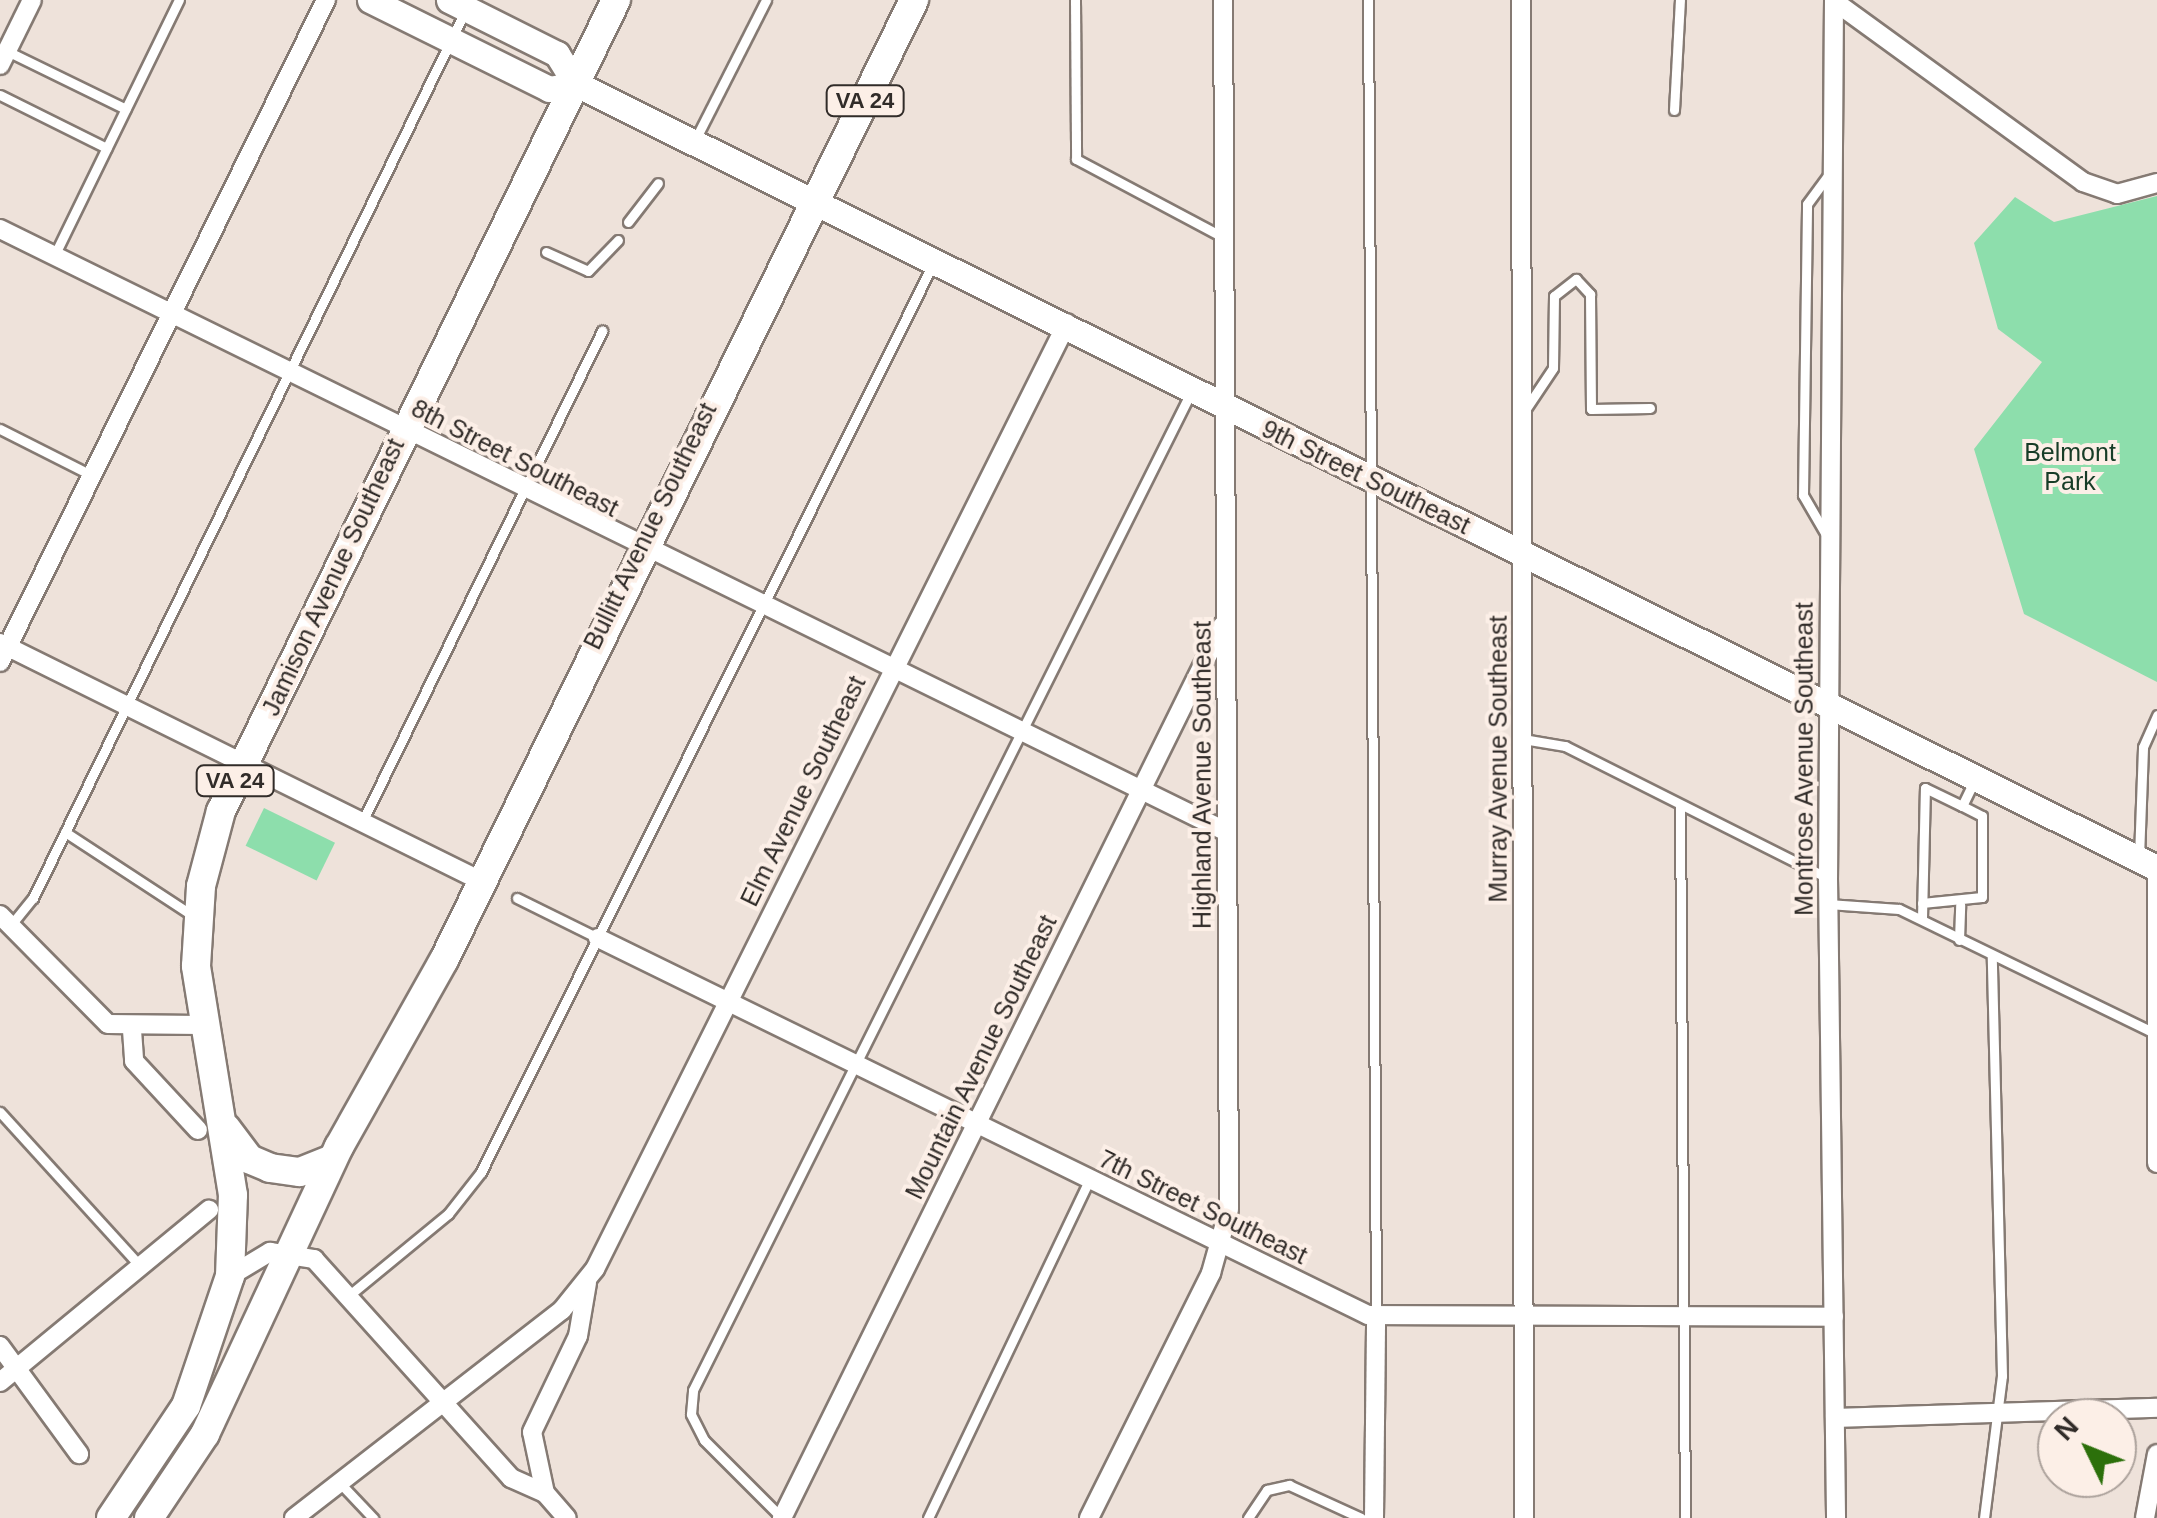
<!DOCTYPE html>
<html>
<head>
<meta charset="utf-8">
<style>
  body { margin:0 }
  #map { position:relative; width:2157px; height:1518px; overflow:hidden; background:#eee2da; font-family:Helvetica,sans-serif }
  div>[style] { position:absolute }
  .green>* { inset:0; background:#8ddeac; transform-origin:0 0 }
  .roads { filter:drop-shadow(2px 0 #857a73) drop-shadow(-2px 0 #857a73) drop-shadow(0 2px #857a73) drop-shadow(0 -2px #857a73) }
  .lane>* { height:9px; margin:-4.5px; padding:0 4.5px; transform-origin:4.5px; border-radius:4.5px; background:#fff }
  .street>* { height:18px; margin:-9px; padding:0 9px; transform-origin:9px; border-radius:9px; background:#fff }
  .secondary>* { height:25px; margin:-12.5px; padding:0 12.5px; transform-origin:12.5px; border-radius:12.5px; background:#fff }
  .primary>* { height:28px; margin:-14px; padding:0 14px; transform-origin:14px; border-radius:14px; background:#fff }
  span { translate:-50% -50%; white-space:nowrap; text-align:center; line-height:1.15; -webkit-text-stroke:8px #fcefe7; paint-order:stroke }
  .shield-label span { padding:2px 8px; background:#fcefe7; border:2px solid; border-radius:8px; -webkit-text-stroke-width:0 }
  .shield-label { font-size:22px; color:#312c29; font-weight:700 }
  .park-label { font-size:25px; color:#173c27 }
  .street-label { font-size:25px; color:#312c29 }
  .north { position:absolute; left:2037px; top:1398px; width:100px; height:100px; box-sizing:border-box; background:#fcefe7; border:2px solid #aba19b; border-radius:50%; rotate:313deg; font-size:28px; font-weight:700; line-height:40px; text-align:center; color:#312c29 }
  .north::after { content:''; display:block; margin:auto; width:35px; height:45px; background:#2c700b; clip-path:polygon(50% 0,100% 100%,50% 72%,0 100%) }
</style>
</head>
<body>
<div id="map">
  <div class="green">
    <i style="clip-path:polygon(2157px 196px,2157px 682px,2024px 614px,1974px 449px,2042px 362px,1998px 329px,1974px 243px,2015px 197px,2054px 222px)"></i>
    <i style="left:264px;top:808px;width:79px;height:42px;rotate:26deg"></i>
  </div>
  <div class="roads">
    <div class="lane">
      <i style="left:1075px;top:0;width:159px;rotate:89.6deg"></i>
      <i style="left:1076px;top:159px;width:166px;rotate:28deg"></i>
      <i style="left:1368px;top:0;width:1317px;rotate:89.65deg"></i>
      <i style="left:7px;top:51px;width:132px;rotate:26deg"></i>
      <i style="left:0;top:95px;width:119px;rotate:26.4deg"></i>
      <i style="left:1674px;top:110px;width:110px;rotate:-86.9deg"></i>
      <i style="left:695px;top:140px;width:157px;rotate:-63.1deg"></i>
      <i style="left:628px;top:222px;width:49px;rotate:-52.4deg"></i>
      <i style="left:546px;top:252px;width:46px;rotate:24.3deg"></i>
      <i style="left:588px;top:271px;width:43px;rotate:-45.9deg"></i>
      <i style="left:54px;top:256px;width:285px;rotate:-64deg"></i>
      <i style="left:1525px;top:410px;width:50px;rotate:-56.3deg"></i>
      <i style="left:1553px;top:368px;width:72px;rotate:-89.2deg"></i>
      <i style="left:1554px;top:296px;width:28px;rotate:-38deg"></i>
      <i style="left:1576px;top:279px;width:21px;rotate:47deg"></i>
      <i style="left:1590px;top:294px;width:115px;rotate:89.5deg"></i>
      <i style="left:1591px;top:409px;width:59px;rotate:-1deg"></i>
      <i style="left:0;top:429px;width:102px;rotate:26.8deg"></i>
      <i style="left:1828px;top:538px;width:50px;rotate:-120.2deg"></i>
      <i style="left:1803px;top:495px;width:291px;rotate:-89.2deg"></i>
      <i style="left:1807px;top:204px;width:42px;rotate:-53.7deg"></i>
      <i style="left:1523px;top:739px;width:43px;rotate:9.5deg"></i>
      <i style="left:1565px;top:746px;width:294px;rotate:26.7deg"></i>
      <i style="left:1680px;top:805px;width:713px;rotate:89.6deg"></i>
      <i style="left:362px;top:822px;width:547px;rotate:-63.95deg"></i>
      <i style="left:65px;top:832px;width:152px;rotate:33.2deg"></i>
      <i style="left:2139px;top:857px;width:110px;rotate:-87.9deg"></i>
      <i style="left:2143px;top:747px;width:35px;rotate:-66deg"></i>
      <i style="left:517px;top:898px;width:90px;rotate:26.3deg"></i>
      <i style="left:1922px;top:903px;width:60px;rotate:-5.7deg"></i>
      <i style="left:1982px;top:897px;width:81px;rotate:-90deg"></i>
      <i style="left:1982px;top:816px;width:22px;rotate:-153deg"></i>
      <i style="left:1828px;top:904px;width:71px;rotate:4deg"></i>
      <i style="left:1899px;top:909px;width:286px;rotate:25.9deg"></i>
      <i style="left:1922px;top:918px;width:130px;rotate:-88.7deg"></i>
      <i style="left:1925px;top:788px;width:41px;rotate:25.9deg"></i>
      <i style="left:1962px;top:806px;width:28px;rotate:-64deg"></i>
      <i style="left:10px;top:926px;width:36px;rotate:-51deg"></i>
      <i style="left:33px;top:898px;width:987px;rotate:-64.03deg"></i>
      <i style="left:1959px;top:940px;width:35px;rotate:-88deg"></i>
      <i style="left:0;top:1112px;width:211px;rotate:47.7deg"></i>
      <i style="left:347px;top:1297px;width:131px;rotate:-39.4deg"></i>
      <i style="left:448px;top:1214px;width:53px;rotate:-51.8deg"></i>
      <i style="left:481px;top:1172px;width:1012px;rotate:-63.54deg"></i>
      <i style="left:339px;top:1482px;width:50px;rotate:46.6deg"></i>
      <i style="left:782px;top:1518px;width:110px;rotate:-135deg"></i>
      <i style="left:704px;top:1440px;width:29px;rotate:-117deg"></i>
      <i style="left:691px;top:1414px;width:24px;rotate:-85deg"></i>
      <i style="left:693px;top:1390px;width:1118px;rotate:-63.48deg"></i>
      <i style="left:928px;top:1518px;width:374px;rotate:-64.5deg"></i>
      <i style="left:1248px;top:1518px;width:34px;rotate:-56deg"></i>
      <i style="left:1267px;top:1490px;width:23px;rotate:-13deg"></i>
      <i style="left:1289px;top:1485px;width:79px;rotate:24.6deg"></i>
      <i style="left:1984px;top:1518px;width:143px;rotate:-82.8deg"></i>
      <i style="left:2002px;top:1376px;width:419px;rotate:-91.4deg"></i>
    </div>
    <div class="street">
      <i style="left:1521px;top:0;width:1518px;rotate:89.89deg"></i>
      <i style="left:1834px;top:0;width:878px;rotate:90.39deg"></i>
      <i style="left:1828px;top:878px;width:640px;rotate:89.28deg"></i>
      <i style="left:1834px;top:1px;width:308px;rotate:36deg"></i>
      <i style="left:2083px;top:182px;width:36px;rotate:19deg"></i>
      <i style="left:2117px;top:194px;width:41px;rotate:-15.4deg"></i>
      <i style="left:0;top:65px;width:72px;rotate:-63.8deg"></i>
      <i style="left:0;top:229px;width:1367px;rotate:26.17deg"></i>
      <i style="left:0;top:643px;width:537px;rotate:26.33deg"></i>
      <i style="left:0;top:662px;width:738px;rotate:-63.78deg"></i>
      <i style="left:2157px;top:867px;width:296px;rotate:90deg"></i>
      <i style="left:0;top:915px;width:153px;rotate:45.3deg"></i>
      <i style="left:108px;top:1024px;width:93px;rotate:0.6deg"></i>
      <i style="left:598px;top:938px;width:857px;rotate:26.09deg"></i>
      <i style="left:1368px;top:1315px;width:466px;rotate:0.2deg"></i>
      <i style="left:132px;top:1030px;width:31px;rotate:86deg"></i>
      <i style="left:134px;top:1061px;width:94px;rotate:47.2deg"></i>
      <i style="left:230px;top:1276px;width:47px;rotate:-31deg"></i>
      <i style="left:270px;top:1252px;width:45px;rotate:9deg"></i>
      <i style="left:314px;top:1259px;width:295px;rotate:48deg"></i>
      <i style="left:511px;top:1478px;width:37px;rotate:24deg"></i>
      <i style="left:545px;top:1493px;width:33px;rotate:49deg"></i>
      <i style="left:0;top:1346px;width:134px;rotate:53.8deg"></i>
      <i style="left:0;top:1382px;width:271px;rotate:-39.5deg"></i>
      <i style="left:1835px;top:1418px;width:322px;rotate:-1.8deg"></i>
      <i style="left:545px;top:1493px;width:62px;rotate:-102deg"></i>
      <i style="left:532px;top:1432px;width:106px;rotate:-64.4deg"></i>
      <i style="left:578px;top:1336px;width:54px;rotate:-80.4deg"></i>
      <i style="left:294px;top:1518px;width:339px;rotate:-37.8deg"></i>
      <i style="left:562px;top:1310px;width:53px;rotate:-51.2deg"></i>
      <i style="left:595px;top:1269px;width:1057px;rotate:-63.48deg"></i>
      <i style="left:782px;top:1518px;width:995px;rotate:-63.74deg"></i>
      <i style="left:1089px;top:1518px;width:274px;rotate:-63.5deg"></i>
      <i style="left:1211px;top:1273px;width:66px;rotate:-74.3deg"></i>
      <i style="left:1229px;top:1209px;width:1209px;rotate:-90.28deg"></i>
      <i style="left:1374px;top:1518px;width:201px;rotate:-89.4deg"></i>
      <i style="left:2145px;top:1518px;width:65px;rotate:-79.4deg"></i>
    </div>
    <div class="secondary">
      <i style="left:370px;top:0;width:200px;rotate:26.4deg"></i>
      <i style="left:549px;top:89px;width:27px;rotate:-10deg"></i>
      <i style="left:449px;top:0;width:121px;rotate:26.6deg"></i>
      <i style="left:557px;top:54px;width:36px;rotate:58deg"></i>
      <i style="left:576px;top:84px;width:1765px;rotate:26.38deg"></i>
    </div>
    <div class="primary">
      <i style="left:226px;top:1128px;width:39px;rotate:53deg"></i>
      <i style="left:249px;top:1159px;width:23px;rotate:23deg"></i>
      <i style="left:270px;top:1168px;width:30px;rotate:8deg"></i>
      <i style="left:300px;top:1172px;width:35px;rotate:-22deg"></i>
      <i style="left:111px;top:1518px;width:135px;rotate:-56.2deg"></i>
      <i style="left:186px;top:1406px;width:137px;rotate:-71.3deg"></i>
      <i style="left:230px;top:1276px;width:81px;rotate:-87.9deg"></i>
      <i style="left:233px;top:1195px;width:232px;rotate:-99.2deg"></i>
      <i style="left:196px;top:966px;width:80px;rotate:-86.4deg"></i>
      <i style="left:201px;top:886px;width:78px;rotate:-75.1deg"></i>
      <i style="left:221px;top:811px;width:902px;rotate:-64.03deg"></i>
      <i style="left:149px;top:1518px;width:101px;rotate:-56.3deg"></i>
      <i style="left:205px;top:1434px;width:317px;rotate:-65deg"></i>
      <i style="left:339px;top:1147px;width:214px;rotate:-60.7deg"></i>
      <i style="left:444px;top:960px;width:1069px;rotate:-63.91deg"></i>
    </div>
  </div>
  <div class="shield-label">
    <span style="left:865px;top:101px">VA 24</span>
    <span style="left:235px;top:781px">VA 24</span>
  </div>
  <div class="park-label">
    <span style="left:2070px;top:467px">Belmont<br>Park</span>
  </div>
  <div class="street-label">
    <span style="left:515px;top:458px;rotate:27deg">8th Street Southeast</span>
    <span style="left:1366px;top:477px;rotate:26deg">9th Street Southeast</span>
    <span style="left:650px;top:526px;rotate:-64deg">Bullitt Avenue Southeast</span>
    <span style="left:333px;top:577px;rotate:-65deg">Jamison Avenue Southeast</span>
    <span style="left:1498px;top:759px;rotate:-90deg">Murray Avenue Southeast</span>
    <span style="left:1804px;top:759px;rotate:-90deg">Montrose Avenue Southeast</span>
    <span style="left:1202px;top:775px;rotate:-90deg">Highland Avenue Southeast</span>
    <span style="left:803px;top:791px;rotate:-64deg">Elm Avenue Southeast</span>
    <span style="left:981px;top:1057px;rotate:-64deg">Mountain Avenue Southeast</span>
    <span style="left:1203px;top:1207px;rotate:26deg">7th Street Southeast</span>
  </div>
  <div class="north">N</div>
</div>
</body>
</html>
